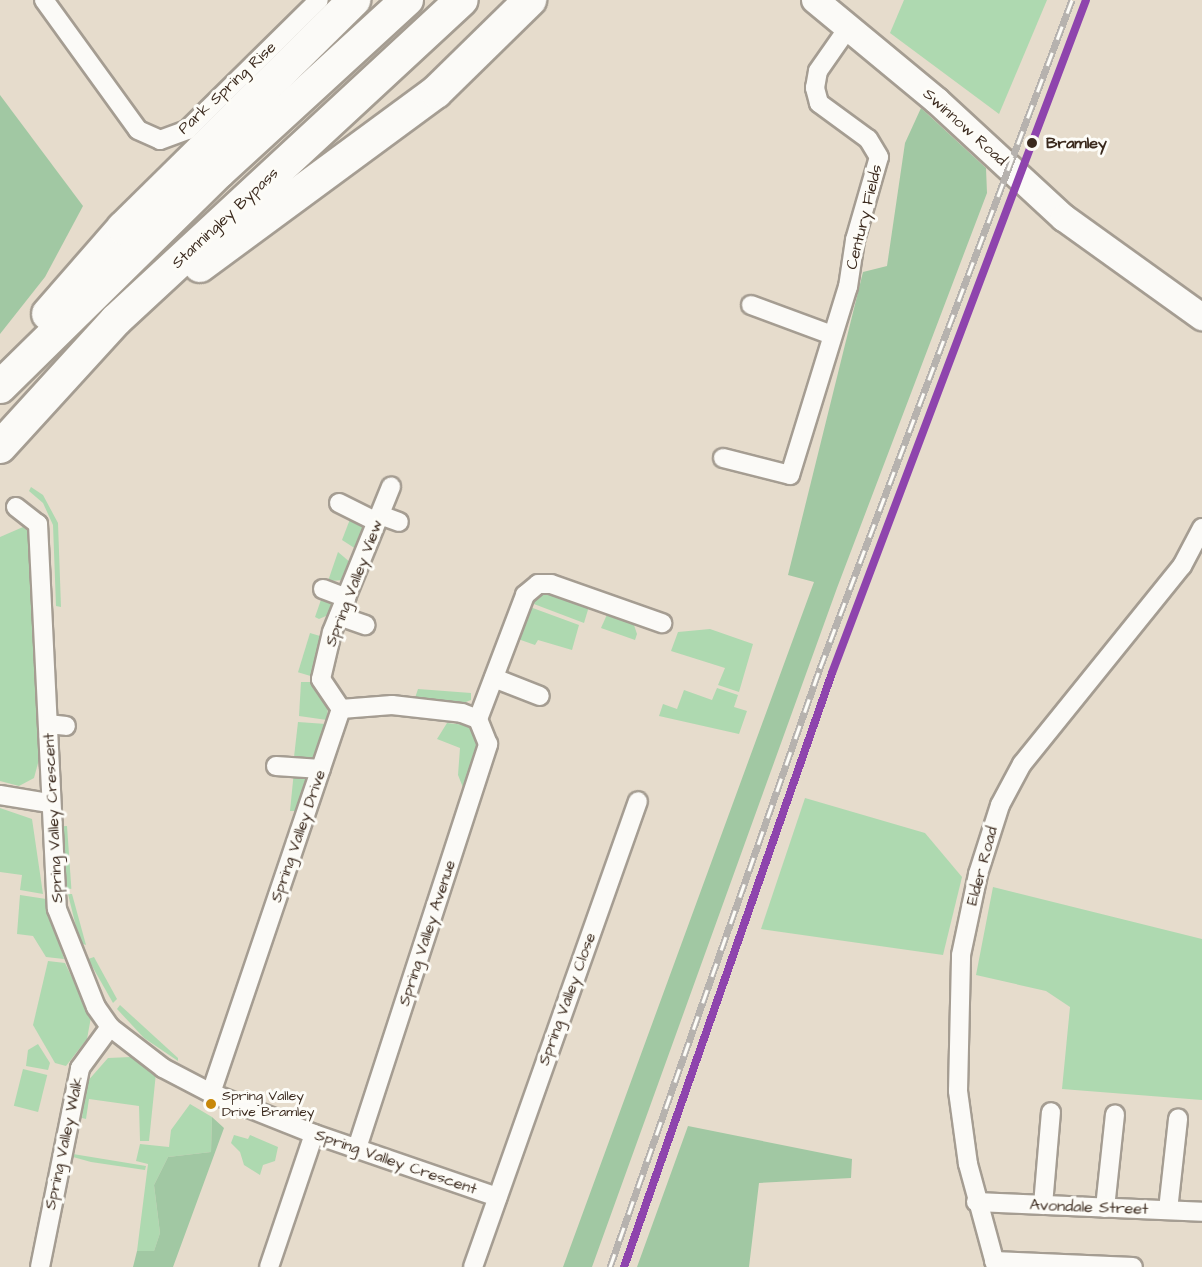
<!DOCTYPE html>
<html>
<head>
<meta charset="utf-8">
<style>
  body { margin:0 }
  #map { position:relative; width:1202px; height:1267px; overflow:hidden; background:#e6dccc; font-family:"Architects Daughter",sans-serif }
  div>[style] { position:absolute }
  .green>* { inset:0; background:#aed9b0; transform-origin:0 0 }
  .forest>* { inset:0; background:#a1c8a3 }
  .roads { filter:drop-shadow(2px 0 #a59d92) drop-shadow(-2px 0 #a59d92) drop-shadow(0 2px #a59d92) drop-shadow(0 -2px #a59d92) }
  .street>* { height:18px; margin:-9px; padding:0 9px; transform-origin:9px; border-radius:9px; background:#fbfaf7 }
  .secondary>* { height:26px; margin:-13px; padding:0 13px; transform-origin:13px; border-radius:13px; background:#fbfaf7 }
  .highway>* { height:32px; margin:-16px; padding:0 16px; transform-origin:16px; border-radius:16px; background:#fbfaf7 }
  .rail>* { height:7px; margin-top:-3.5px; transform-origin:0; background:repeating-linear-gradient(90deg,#fdfcf7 0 14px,#b6b2ae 0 28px); box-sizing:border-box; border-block:2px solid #b6b2ae }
  .rail-1>* { height:8px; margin:-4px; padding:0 4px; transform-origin:4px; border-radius:4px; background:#8e44ad }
  .dots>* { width:16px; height:16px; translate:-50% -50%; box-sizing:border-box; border:3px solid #fdfcf7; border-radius:50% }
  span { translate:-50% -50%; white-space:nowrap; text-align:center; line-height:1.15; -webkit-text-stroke:6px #fdfcf7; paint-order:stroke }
  .bus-label { font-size:14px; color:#3b2a1e }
  .left { translate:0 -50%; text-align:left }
  .street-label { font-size:16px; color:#3b2a1e }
  .stop-label { font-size:16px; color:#3b2a1e; font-weight:700 }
</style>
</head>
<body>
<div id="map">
  <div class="green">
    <i style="clip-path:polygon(904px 0,1047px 0,999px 114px,890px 33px)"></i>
    <i style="clip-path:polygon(31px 487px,43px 495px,58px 523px,61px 607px,56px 606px,53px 525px,43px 503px,29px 491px)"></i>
    <i style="clip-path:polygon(352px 514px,366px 522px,356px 549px,342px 540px)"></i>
    <i style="clip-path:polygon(23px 527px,30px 533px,41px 752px,34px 778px,19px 786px,0 781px,0 537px)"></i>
    <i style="clip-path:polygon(338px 552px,351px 563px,345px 580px,328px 581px)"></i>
    <i style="clip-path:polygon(551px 590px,590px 603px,584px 623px,526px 601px,533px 594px)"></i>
    <i style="clip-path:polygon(323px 594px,337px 602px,333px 613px,319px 619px,315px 617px)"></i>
    <i style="clip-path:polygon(530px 607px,579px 625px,572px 650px,538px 640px,535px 645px,518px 639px)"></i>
    <i style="clip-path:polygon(609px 610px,632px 619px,637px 634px,635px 640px,601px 628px)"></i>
    <i style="clip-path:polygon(710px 629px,753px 644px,739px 692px,718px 685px,725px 668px,671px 651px,678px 632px)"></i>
    <i style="left:310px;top:633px;width:14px;height:41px;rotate:17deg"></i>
    <i style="clip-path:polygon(301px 682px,316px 682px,328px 706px,327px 720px,299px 716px)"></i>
    <i style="clip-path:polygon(717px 688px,738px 695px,734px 707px,747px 711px,739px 734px,659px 716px,663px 704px,677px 709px,684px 690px,712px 700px)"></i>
    <i style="clip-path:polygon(418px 689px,471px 693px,471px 700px,463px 703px,415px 698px)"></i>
    <i style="clip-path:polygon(298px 722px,326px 724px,313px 759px,294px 757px)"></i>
    <i style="clip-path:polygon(447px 723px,466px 725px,479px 738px,479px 748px,464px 790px,458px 775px,460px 748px,437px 739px)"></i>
    <i style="clip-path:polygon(294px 771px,307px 778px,295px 811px,290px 811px)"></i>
    <i style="clip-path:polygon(805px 798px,925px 833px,962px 877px,943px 955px,761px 929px)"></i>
    <i style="clip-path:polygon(0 808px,32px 819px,43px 894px,20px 890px,22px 875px,0 872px)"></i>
    <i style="left:67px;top:826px;width:63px;height:5px;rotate:86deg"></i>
    <i style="clip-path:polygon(993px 887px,1202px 939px,1202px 1100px,1062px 1089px,1070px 1007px,1046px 991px,976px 975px)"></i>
    <i style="clip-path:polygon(68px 894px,72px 894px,86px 945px,80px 943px)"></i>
    <i style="clip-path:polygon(20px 895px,46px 899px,64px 959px,46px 957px,33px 936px,17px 934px)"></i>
    <i style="clip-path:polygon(94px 957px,117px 999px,113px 1003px,88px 959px)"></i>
    <i style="clip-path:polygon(48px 961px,65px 963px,91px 1017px,87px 1039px,66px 1066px,55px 1063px,33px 1025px)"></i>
    <i style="clip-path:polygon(120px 1005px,178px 1058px,178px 1061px,144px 1038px,117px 1009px)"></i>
    <i style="clip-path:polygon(38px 1044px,50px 1063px,48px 1070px,26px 1066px,28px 1050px)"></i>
    <i style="clip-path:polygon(131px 1057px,156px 1073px,149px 1141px,140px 1141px,139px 1106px,89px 1099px,86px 1119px,82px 1118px,86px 1083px,108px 1058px)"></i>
    <i style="left:23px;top:1069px;width:25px;height:38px;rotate:14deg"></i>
    <i style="clip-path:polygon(190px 1104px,212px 1117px,211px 1152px,168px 1157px,154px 1185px,160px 1233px,154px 1251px,137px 1251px,148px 1164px,136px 1161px,140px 1144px,169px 1147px,171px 1130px)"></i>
    <i style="clip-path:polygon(234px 1135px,248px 1139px,250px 1135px,278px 1147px,275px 1161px,263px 1165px,260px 1175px,244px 1165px,240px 1152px,231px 1143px)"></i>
    <i style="clip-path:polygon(73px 1154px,146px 1166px,145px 1170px,91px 1162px,73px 1157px)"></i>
  </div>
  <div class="forest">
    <i style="clip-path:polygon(0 95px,83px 206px,45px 277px,0 334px)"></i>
    <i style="clip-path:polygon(921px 108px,986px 168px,987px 193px,837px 588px,592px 1267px,563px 1267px,814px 582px,788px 575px,863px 272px,887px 266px,905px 143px)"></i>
    <i style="clip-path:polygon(212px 1117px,224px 1128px,173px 1267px,133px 1267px,137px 1251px,154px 1251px,160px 1233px,154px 1185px,168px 1157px,211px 1152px)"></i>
    <i style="clip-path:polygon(688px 1126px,852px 1159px,851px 1178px,759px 1183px,749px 1267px,637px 1267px)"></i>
  </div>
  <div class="roads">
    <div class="street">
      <i style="left:44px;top:0;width:160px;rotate:54.1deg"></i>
      <i style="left:138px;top:130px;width:24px;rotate:24deg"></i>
      <i style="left:160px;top:140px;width:29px;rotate:-20deg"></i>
      <i style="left:187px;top:130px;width:185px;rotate:-44.6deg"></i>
      <i style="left:751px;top:305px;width:86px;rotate:20.3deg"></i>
      <i style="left:723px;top:458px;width:69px;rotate:14.2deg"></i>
      <i style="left:790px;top:475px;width:197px;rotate:-72.9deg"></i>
      <i style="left:848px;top:287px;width:48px;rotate:-81.5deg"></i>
      <i style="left:855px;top:240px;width:86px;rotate:-73.9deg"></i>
      <i style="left:879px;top:157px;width:21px;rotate:-121deg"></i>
      <i style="left:868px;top:139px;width:61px;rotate:-143.7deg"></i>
      <i style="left:819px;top:103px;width:16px;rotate:-105deg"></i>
      <i style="left:815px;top:88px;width:17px;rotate:-80deg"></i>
      <i style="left:818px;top:71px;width:52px;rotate:-55.1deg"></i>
      <i style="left:339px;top:503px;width:42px;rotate:26.6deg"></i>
      <i style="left:16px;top:507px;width:28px;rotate:38deg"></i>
      <i style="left:38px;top:524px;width:385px;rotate:87.2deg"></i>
      <i style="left:57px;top:909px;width:105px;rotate:68.3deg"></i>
      <i style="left:96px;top:1007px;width:24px;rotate:55deg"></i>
      <i style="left:110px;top:1027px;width:67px;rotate:37.7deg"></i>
      <i style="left:163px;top:1068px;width:54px;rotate:27.5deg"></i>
      <i style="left:211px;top:1093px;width:111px;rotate:21.7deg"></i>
      <i style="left:314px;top:1134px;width:194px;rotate:19deg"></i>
      <i style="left:380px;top:515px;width:20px;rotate:20deg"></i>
      <i style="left:323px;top:589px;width:25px;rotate:21deg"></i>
      <i style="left:339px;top:616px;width:28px;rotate:19deg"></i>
      <i style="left:494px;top:678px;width:49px;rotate:21.4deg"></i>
      <i style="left:341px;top:709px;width:36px;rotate:-124deg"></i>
      <i style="left:321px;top:679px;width:48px;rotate:-76.8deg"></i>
      <i style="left:332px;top:632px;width:157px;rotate:-67.9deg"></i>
      <i style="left:478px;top:719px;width:133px;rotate:-69.2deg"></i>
      <i style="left:525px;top:595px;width:17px;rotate:-40deg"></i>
      <i style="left:538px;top:584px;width:13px"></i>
      <i style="left:551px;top:584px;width:118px;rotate:19.4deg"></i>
      <i style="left:48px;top:724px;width:18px;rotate:6deg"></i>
      <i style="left:276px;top:766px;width:45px;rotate:3.8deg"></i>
      <i style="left:0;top:795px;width:50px;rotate:9.3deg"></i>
      <i style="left:211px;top:1093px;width:405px;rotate:-71.3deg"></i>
      <i style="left:341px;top:709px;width:51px;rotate:-4.5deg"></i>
      <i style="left:392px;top:705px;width:70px;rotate:6.5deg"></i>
      <i style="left:462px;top:713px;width:17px;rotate:21deg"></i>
      <i style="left:357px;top:1148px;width:425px;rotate:-72deg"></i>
      <i style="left:488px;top:744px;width:27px;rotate:-112deg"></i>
      <i style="left:976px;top:1202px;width:226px;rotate:2.5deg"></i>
      <i style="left:1043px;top:1205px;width:93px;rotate:-85.1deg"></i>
      <i style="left:1105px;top:1208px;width:94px;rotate:-83.9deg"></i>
      <i style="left:1168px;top:1210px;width:92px;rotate:-83.7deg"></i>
      <i style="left:994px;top:1261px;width:139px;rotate:2.5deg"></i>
      <i style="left:40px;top:1267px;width:203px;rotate:-78.6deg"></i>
      <i style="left:80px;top:1068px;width:51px;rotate:-53.8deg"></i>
      <i style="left:269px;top:1267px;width:140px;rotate:-71.3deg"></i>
      <i style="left:473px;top:1267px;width:494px;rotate:-70.5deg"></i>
      <i style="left:996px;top:1267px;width:107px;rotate:-105.2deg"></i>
      <i style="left:968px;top:1164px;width:74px;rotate:-97.8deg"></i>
      <i style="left:958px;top:1091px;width:136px;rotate:-88.7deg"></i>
      <i style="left:961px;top:955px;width:83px;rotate:-78.1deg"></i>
      <i style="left:978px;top:874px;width:72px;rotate:-72.3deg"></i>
      <i style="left:1000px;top:805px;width:47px;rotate:-61.8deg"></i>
      <i style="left:1022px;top:764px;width:255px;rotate:-51.1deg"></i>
      <i style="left:1182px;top:566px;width:43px;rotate:-62.2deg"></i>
    </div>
    <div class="secondary">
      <i style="left:815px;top:0;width:158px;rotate:39.6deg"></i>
      <i style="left:937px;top:101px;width:173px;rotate:42.7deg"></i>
      <i style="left:1064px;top:218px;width:170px;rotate:35.7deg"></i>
    </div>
    <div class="highway">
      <i style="left:200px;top:266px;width:293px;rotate:-36.4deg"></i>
      <i style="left:436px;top:92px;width:132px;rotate:-44.4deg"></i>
      <i style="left:48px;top:314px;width:114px;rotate:-48.9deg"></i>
      <i style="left:123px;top:228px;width:325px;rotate:-44.6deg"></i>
      <i style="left:0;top:387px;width:307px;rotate:-44.5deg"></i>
      <i style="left:219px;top:172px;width:255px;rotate:-42.5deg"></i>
      <i style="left:0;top:447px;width:172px;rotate:-47.6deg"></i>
      <i style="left:116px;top:320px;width:471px;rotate:-42.8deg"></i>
    </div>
  </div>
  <div class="rail">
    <i style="left:610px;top:1267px;width:635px;rotate:-70.68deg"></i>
    <i style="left:820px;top:668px;width:714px;rotate:-69.33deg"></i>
  </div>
  <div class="rail-1">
    <i style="left:624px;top:1267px;width:629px;rotate:-70.7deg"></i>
    <i style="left:832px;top:673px;width:719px;rotate:-69.32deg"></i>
  </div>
  <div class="dots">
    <i style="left:1032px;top:143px;background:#3b2a1e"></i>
    <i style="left:211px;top:1104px;background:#c88708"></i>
  </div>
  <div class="bus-label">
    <span class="left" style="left:222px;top:1104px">Spring Valley<br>Drive Bramley</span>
  </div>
  <div class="street-label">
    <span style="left:227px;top:88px;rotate:-43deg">Park Spring Rise</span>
    <span style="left:965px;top:127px;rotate:42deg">Swinnow Road</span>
    <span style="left:864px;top:217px;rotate:-76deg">Century Fields</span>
    <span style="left:225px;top:218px;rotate:-43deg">Stanningley Bypass</span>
    <span style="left:354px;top:583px;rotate:-69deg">Spring Valley View</span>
    <span style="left:53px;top:818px;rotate:-93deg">Spring Valley Crescent</span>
    <span style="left:298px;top:836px;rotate:-71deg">Spring Valley Drive</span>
    <span style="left:982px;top:866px;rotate:-75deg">Elder Road</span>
    <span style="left:427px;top:933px;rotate:-72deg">Spring Valley Avenue</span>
    <span style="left:567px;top:999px;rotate:-70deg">Spring Valley Close</span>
    <span style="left:64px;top:1143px;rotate:-78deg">Spring Valley Walk</span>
    <span style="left:396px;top:1162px;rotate:19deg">Spring Valley Crescent</span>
    <span style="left:1089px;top:1207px;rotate:2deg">Avondale Street</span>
  </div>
  <div class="stop-label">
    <span class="left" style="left:1046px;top:143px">Bramley</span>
  </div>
</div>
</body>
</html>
